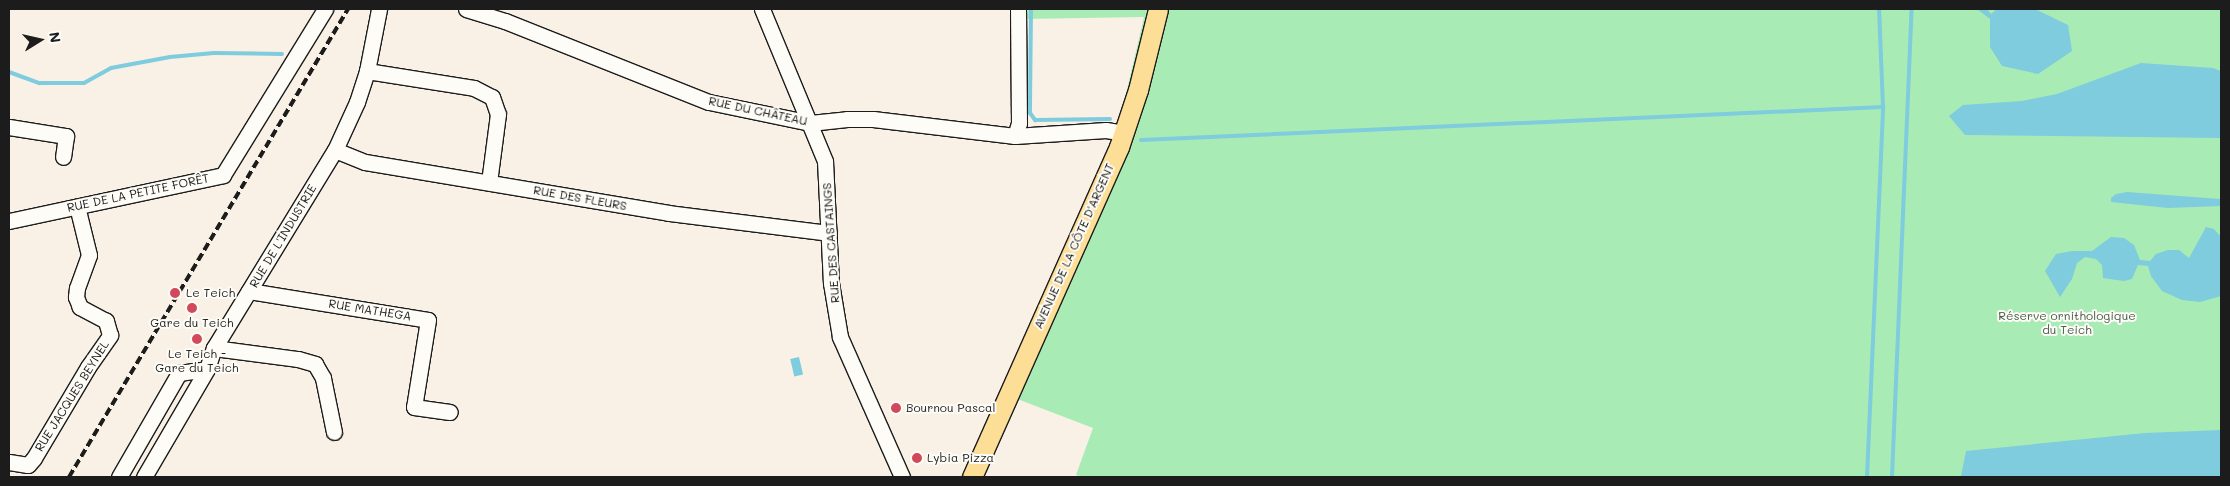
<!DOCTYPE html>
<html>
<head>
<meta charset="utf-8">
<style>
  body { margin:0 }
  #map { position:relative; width:2230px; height:486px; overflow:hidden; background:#f9f1e5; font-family:Mali,sans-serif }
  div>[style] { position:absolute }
  .green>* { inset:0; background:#a9ebb5 }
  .water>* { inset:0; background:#7eccdd; transform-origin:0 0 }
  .stream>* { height:4px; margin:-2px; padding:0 2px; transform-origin:2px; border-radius:2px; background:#7eccdd }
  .roads { filter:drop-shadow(1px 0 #1c1c1c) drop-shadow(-1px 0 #1c1c1c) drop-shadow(0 1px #1c1c1c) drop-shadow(0 -1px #1c1c1c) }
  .minor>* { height:15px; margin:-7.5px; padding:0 7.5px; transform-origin:7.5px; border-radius:7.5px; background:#fdfcf7 }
  .major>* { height:19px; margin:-9.5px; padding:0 9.5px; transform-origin:9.5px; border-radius:9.5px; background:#fdde96 }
  .rail>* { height:4px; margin-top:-2px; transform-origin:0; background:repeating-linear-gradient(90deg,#1c1c1c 0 8px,transparent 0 12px) }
  .dots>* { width:14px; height:14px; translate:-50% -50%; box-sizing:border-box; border:2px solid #fdfcf7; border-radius:50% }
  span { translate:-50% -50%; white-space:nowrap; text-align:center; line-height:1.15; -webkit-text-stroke:4px #fdfcf7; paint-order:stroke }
  .street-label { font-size:12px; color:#1c1c1c }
  .poi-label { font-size:12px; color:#1c1c1c }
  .left { translate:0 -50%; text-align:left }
  .park-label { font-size:12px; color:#465a4a }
  .frame { position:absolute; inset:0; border:10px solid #1c1c1c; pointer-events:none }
  .north { position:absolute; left:15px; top:15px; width:50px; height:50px; -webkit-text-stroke:4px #fdfcf7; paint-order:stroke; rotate:80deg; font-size:14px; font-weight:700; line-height:20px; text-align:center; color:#1c1c1c }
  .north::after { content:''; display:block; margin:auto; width:18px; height:22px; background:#1c1c1c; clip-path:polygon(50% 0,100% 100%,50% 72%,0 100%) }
</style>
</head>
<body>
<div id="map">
  <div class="green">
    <i style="clip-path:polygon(1022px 9px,2221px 9px,2221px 477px,1083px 477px,1076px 475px,1093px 428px,1004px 394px,1119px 124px,1144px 17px,1022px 19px)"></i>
  </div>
  <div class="water">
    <i style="clip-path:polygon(1977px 9px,1987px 9px,1991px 14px,1997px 9px,2035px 9px,2068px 25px,2072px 51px,2038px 74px,2002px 66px,1990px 47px,1990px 19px)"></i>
    <i style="clip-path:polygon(2141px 63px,2213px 68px,2221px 71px,2221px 138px,1965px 135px,1949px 116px,1963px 105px,2022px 101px,2057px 94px)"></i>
    <i style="clip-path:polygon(2127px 192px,2220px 199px,2221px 206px,2168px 208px,2111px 202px,2111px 198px,2116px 194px)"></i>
    <i style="clip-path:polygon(2206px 227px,2214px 229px,2221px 237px,2221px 296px,2200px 302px,2182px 300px,2162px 291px,2151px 276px,2148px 266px,2138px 265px,2132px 279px,2124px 281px,2103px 278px,2102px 265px,2096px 259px,2085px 257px,2077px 263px,2072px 279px,2060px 297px,2045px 271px,2056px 254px,2072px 251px,2092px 251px,2111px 237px,2124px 238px,2134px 245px,2140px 260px,2150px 261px,2156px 254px,2168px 250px,2179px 250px,2189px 258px)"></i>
    <i style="left:799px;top:357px;width:18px;height:9px;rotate:77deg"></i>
    <i style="clip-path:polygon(2221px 430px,2221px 477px,1961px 476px,1966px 451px,2145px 433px)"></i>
  </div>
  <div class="stream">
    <i style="left:1031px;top:9px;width:104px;rotate:90.6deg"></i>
    <i style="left:1030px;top:113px;width:9px;rotate:54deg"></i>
    <i style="left:1035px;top:120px;width:75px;rotate:-0.8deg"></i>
    <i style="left:9px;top:72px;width:33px;rotate:20deg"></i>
    <i style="left:40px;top:83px;width:44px"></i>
    <i style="left:84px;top:83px;width:31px;rotate:-29deg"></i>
    <i style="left:111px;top:68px;width:60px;rotate:-10.6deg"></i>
    <i style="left:170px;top:57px;width:44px;rotate:-5.2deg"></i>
    <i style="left:214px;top:53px;width:68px;rotate:0.8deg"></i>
    <i style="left:1141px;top:140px;width:743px;rotate:-2.55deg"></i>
    <i style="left:1867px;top:477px;width:370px;rotate:-87.5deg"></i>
    <i style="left:1883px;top:107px;width:98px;rotate:-92.3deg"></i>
    <i style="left:1892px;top:477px;width:468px;rotate:-87.6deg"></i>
  </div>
  <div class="roads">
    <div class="minor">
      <i style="left:466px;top:9px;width:41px;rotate:17.1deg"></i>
      <i style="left:505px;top:21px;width:219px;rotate:21.7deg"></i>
      <i style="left:709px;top:102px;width:103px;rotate:11.7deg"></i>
      <i style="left:810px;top:123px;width:37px;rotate:-6deg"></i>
      <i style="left:847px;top:119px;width:26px"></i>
      <i style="left:873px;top:119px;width:143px;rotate:6.8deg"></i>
      <i style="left:1015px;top:136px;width:91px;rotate:-3.8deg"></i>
      <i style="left:1106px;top:130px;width:18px;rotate:9deg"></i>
      <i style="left:762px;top:9px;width:165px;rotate:67.5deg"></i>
      <i style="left:825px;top:161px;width:122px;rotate:87.2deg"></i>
      <i style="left:831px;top:283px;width:55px;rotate:80.5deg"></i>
      <i style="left:840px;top:337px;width:153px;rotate:66.1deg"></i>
      <i style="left:367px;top:71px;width:108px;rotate:9deg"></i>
      <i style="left:474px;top:88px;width:20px;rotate:27deg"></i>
      <i style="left:492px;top:97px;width:18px;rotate:71deg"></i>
      <i style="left:498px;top:114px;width:69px;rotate:97.5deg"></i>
      <i style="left:9px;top:127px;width:58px;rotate:9deg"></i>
      <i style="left:66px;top:136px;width:21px;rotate:98deg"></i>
      <i style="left:1015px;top:136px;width:14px;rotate:-73deg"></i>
      <i style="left:1019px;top:123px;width:114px;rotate:-90.5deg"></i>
      <i style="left:335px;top:150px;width:32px;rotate:22deg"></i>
      <i style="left:365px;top:162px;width:308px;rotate:9.5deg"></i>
      <i style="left:669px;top:213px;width:161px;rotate:7.1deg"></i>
      <i style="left:9px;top:221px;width:219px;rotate:-12.1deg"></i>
      <i style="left:223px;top:175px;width:195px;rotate:-58.4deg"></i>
      <i style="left:249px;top:291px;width:181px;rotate:9.2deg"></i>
      <i style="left:428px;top:320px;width:88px;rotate:99.1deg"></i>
      <i style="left:414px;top:407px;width:36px;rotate:8deg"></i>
      <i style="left:214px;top:348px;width:85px;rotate:7.5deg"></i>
      <i style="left:298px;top:359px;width:18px;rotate:16deg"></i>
      <i style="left:315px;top:364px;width:16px;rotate:60deg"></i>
      <i style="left:323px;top:378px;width:55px;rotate:78.5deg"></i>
      <i style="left:9px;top:462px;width:19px;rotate:9deg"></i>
      <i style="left:28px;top:465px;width:9px;rotate:-49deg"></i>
      <i style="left:34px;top:458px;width:106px;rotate:-59.3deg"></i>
      <i style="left:88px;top:367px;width:39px;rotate:-55deg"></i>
      <i style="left:110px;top:335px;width:15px;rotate:-106deg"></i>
      <i style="left:106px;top:321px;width:30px;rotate:-152deg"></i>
      <i style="left:80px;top:307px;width:11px;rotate:-112deg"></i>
      <i style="left:76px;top:297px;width:9px;rotate:-84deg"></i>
      <i style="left:77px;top:288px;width:35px;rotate:-70deg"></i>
      <i style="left:89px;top:255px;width:50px;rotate:-103.8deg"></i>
      <i style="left:119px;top:477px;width:120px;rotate:-60deg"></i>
      <i style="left:179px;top:373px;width:28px;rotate:-8deg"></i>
      <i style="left:144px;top:477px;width:125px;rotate:-59.7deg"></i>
      <i style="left:207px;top:369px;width:22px;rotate:-72deg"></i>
      <i style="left:214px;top:348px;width:232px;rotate:-58.6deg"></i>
      <i style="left:335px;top:150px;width:53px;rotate:-65.4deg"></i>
      <i style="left:357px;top:102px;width:33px;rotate:-72deg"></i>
      <i style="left:367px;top:71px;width:63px;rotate:-79deg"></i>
    </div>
    <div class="major">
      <i style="left:972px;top:477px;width:361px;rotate:-66deg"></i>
      <i style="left:1119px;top:147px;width:60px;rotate:-71.6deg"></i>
      <i style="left:1138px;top:90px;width:83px;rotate:-76.1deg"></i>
    </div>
  </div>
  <div class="rail">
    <i style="left:69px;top:477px;width:545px;rotate:-59.2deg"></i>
  </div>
  <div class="dots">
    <i style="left:175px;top:293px;background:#d1495b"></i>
    <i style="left:192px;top:308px;background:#d1495b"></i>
    <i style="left:197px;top:339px;background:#d1495b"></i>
    <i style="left:896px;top:408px;background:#d1495b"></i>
    <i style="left:917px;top:458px;background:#d1495b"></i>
  </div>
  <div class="street-label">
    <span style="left:758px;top:111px;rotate:12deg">RUE DU CHÂTEAU</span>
    <span style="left:138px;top:193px;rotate:-12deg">RUE DE LA PETITE FORÊT</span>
    <span style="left:580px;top:198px;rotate:10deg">RUE DES FLEURS</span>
    <span style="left:283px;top:236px;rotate:-59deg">RUE DE L'INDUSTRIE</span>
    <span style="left:831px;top:243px;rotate:-94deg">RUE DES CASTAINGS</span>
    <span style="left:1074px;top:246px;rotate:-66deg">AVENUE DE LA CÔTE D'ARGENT</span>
    <span style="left:370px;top:310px;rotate:9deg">RUE MATHEGA</span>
    <span style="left:72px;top:396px;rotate:-58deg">RUE JACQUES BEYNEL</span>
  </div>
  <div class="poi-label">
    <span class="left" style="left:186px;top:293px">Le Teich</span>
    <span style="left:192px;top:323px">Gare du Teich</span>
    <span style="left:197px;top:361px">Le Teich -<br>Gare du Teich</span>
    <span class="left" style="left:906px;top:408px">Bournou Pascal</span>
    <span class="left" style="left:927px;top:458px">Lybia Pizza</span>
  </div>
  <div class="park-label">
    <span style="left:2067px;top:323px">Réserve ornithologique<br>du Teich</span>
  </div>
  <div class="frame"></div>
  <div class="north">N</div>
</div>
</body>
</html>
